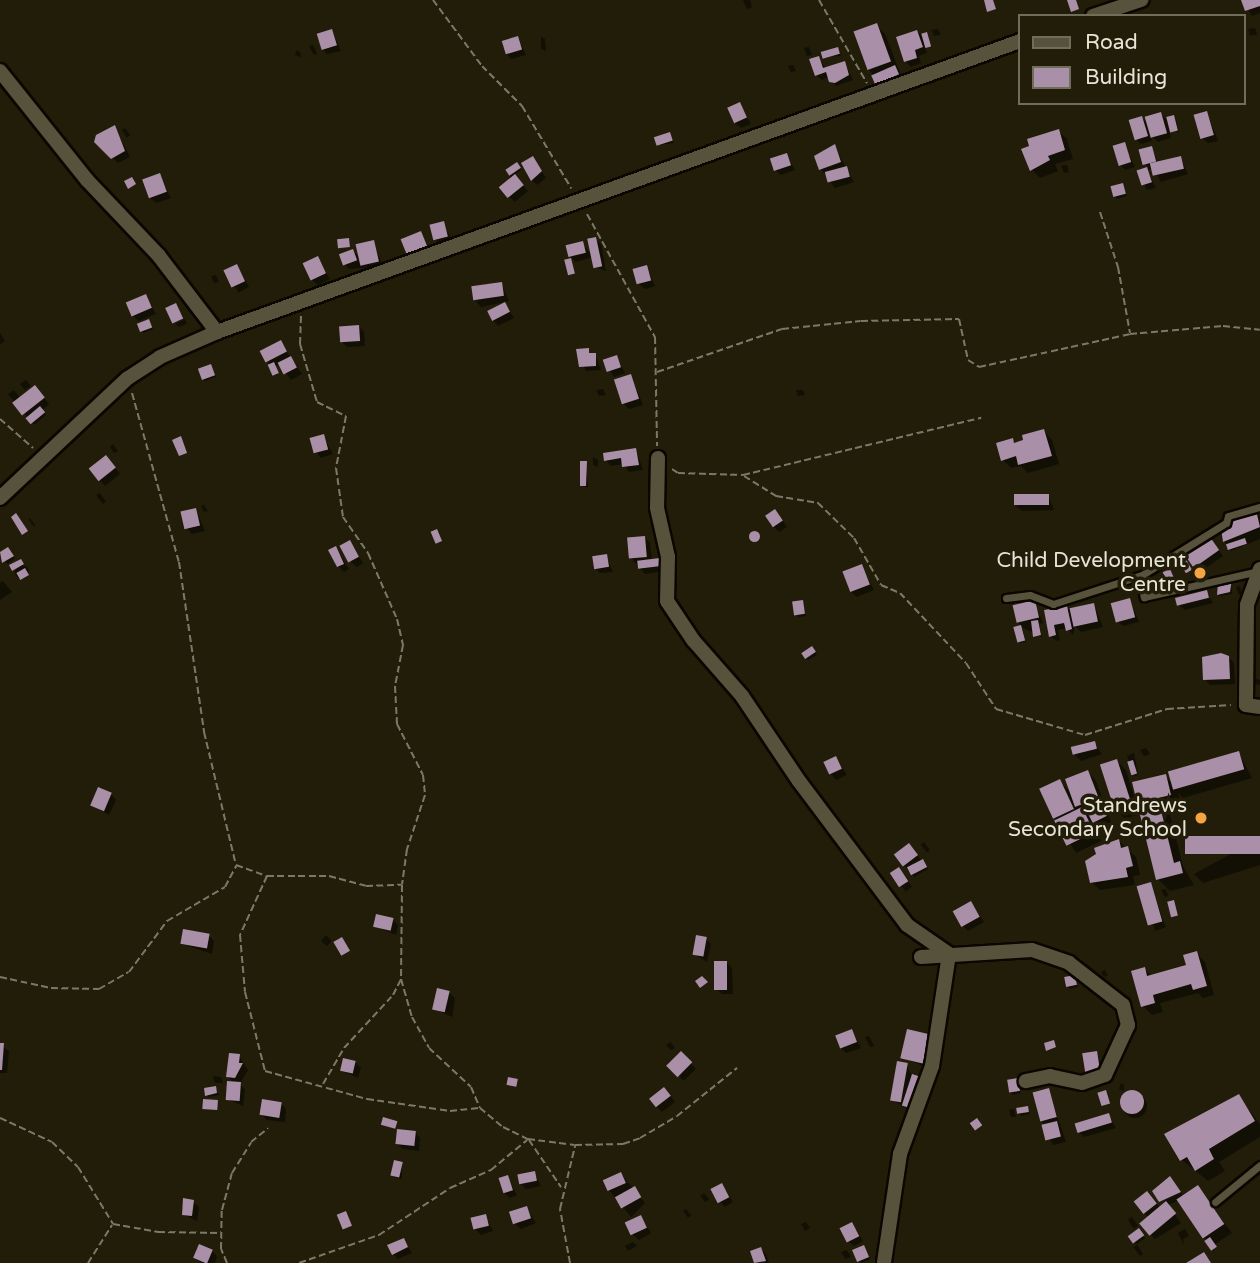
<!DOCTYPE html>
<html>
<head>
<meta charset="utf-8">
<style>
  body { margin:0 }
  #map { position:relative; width:1260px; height:1263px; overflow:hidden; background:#221d09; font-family:"Varela Round",sans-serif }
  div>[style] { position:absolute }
  .shadow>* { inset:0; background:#0007; transform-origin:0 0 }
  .round { border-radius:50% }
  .building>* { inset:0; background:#a98fa8; transform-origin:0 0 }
  .path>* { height:2px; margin-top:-1px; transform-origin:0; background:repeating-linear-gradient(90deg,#7c7867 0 7px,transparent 0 10.5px) }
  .roads { filter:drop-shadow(2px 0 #0b0700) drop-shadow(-2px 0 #0b0700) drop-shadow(0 2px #0b0700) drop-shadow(0 -2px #0b0700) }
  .lane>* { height:7px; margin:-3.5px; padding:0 3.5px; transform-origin:3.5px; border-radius:3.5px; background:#57523c }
  .street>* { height:14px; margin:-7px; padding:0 7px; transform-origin:7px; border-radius:7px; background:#57523c }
  .dots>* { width:19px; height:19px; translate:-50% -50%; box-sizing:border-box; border:4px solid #221d09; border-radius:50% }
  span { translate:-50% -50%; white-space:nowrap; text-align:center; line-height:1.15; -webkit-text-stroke:7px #221d09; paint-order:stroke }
  .poi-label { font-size:21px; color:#e7e4d7 }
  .right { translate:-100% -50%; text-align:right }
  .legend { position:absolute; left:1018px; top:14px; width:228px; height:91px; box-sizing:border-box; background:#221d09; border:2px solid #716d5b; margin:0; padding:9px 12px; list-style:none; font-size:21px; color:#e7e4d7 }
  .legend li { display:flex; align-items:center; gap:14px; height:35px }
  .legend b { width:35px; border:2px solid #716d5b }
</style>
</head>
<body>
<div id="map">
  <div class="shadow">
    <i style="clip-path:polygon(743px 0,750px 0,752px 7px,747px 9px)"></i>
    <i style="clip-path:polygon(1243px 0,1260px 0,1260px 13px,1252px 16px)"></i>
    <i style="clip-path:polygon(876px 25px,885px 34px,903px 80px,882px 88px,869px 69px)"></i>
    <i style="clip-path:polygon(1255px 28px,1257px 35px,1250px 35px,1248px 29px)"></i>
    <i style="clip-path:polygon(938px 29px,941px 35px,934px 36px,931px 30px)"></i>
    <i style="clip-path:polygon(332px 31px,341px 51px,327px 54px,322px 49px)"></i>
    <i style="clip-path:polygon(916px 32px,928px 37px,932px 48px,924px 44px,927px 53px,919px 56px,921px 63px,911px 67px,905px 61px)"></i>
    <i style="clip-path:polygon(541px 37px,545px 39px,546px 51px,541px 49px)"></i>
    <i style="clip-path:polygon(518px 38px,526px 55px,511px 59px,506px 53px)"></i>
    <i style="clip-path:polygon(313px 45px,317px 54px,314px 55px,309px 46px)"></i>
    <i style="clip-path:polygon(809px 47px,812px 55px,807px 56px,804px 48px)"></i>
    <i style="clip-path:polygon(838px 49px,841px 56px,824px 57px)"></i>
    <i style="clip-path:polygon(297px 50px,300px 52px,301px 57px,295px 55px)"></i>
    <i style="clip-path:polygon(819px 58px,826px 69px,844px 63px,853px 80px,836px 86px,829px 77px,822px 80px,816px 75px)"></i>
    <i style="clip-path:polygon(793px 65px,796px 71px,791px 72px,788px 66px)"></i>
    <i style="clip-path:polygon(739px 104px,751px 124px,741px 128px,735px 123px)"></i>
    <i style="clip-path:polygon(1207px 113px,1218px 141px,1208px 143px,1202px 138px)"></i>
    <i style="clip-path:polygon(1161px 114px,1170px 123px,1176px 119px,1179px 133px,1169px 128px,1171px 138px,1158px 142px,1150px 135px,1152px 141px,1141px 144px,1136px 139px,1142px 118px,1149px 125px)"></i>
    <i style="clip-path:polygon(114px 127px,130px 157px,118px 163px,96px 141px)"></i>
    <i style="left:125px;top:128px;width:9px;height:4px;rotate:54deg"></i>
    <i style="clip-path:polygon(1058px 131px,1067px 139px,1073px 159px,1055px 164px,1058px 171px,1040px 178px,1032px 170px)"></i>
    <i style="clip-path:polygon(671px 136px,674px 143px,659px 145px)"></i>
    <i style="clip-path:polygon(1124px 144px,1135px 167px,1125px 170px,1120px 165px)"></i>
    <i style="clip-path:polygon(834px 146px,854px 182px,835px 188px,821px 169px)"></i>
    <i style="clip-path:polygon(1151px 148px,1159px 164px,1180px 158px,1188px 174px,1161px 182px,1153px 168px,1147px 170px,1156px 188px,1147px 190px,1138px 171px,1149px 168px,1145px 163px)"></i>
    <i style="clip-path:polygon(786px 155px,795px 170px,781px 175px,775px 170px)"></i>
    <i style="clip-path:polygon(533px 158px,546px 178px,537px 185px,532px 180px)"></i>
    <i style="clip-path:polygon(1067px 165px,1069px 172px,1064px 173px,1061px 166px)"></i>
    <i style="clip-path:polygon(519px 166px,521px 170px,514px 175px,528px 191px,515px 202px,509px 197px,510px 174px)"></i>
    <i style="clip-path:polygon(159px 175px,171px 198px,156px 203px,150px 198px)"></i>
    <i style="clip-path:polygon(1122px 185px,1127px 196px,1117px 199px,1115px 196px)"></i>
    <i style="clip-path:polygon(443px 223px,453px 242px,441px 246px,436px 240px)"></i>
    <i style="clip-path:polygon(420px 233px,431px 251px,414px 258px,409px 253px)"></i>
    <i style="clip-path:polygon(595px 239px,601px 244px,606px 271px,595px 267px,593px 257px,576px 262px,571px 257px,582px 243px,593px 257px)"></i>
    <i style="clip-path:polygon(373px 242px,383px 266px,349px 269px,344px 264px,341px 254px,353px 251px,361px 258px)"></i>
    <i style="clip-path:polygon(317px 258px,330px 279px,318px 285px,312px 280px)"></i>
    <i style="left:237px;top:266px;width:24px;height:12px;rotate:60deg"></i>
    <i style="clip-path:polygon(646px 267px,655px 286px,645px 289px,639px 284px)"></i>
    <i style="clip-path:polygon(216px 275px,219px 282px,214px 283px,211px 276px)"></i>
    <i style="clip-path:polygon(501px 283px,509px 301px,481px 307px,476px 301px)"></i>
    <i style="clip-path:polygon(146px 297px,156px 314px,139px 321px,133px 316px)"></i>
    <i style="clip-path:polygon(505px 304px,514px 318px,498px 326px,493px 320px)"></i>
    <i style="clip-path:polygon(185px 319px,187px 324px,179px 327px,175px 324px)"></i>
    <i style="clip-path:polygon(149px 321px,153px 329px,144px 333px,142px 331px)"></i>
    <i style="clip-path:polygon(358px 326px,364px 332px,365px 346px,347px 347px,342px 342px)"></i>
    <i style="clip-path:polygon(0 333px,5px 341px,0 344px)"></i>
    <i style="clip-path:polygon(280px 342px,302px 374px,291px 380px,280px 364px,276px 366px,277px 377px,268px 362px)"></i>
    <i style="clip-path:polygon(578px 351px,595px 354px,601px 370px,586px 371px)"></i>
    <i style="clip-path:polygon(616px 357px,625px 373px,614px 377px,605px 361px)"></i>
    <i style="clip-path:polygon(211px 366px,216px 377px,205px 381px,203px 379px)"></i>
    <i style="clip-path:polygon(631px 376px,643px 405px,629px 409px,623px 403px)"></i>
    <i style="clip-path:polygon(26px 380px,31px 386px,25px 390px,20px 384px)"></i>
    <i style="clip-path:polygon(603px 389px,606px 395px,599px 396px,596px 390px)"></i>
    <i style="clip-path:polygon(14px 390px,20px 398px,40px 392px,49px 404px,42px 410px,46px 415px,34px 425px,8px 394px)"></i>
    <i style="clip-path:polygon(796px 390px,803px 390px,805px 395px,798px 396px)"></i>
    <i style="clip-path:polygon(1044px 431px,1052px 440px,1059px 464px,1028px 473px,1021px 466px,1011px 468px,1003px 460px,1012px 440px,1016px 444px)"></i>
    <i style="clip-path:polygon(323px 436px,333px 454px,321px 458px,316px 452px)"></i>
    <i style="clip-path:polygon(113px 444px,118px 451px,114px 453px,110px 447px)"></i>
    <i style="clip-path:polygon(636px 450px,643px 470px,629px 472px,624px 464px,611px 466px,606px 460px)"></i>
    <i style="clip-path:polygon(593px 457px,598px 460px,598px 467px,593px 465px)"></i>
    <i style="clip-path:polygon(586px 462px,588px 487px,584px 487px,582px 485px)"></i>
    <i style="clip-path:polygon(111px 463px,120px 474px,105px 486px,100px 480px)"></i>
    <i style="clip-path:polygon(100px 493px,106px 502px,103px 504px,96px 495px)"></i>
    <i style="clip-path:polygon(1048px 495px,1054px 510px,1022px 511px,1016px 506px)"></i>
    <i style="clip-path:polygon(201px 506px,204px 505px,208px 511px,204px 512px)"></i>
    <i style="clip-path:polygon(196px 510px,205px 531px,192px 534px,187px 529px)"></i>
    <i style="clip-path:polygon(1256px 512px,1260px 516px,1260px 539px,1231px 551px,1224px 541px,1235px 526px)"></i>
    <i style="clip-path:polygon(780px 517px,787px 527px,779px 532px,774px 527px)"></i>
    <i style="left:30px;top:518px;width:9px;height:2px;rotate:54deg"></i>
    <i style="clip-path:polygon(755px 533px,760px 540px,756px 542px,751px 535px)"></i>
    <i style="clip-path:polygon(645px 538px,650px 543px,652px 561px,660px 560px,666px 571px,645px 574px,631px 558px)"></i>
    <i style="clip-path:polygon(349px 542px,363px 563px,357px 567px,351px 562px)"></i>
    <i style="clip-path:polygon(1215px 545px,1223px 556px,1200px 572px,1195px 567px)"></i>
    <i style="clip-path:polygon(336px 548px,349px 569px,344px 572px,338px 566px)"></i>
    <i style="left:8px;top:549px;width:12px;height:9px;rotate:55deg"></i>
    <i style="clip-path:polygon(606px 556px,613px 572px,600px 573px,595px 568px)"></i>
    <i class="round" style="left:15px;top:565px;width:14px;height:14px"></i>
    <i style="clip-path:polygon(861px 566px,874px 590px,857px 597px,851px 592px)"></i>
    <i style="clip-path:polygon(3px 581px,12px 592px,0 600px,0 583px)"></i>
    <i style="clip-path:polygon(1231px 581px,1232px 594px,1220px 596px,1218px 594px)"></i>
    <i style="clip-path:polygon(1240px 586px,1242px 594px,1239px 595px,1236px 587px)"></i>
    <i style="clip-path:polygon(1206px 592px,1213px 603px,1185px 610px,1179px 605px)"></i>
    <i style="clip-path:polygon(1130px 600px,1139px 622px,1123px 626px,1117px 621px)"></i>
    <i style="clip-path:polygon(802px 602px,806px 616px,799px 617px,796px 615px)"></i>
    <i style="clip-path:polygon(1034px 602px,1043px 623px,1039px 624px,1042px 637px,1022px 627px,1026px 642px,1020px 643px,1015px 629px,1023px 627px,1018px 622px)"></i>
    <i style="clip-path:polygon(1094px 605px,1103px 627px,1081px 632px,1075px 626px,1073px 635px,1067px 628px,1058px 630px,1060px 640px,1056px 641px,1050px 636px,1046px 612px)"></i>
    <i style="clip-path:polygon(814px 650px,817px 655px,808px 660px,806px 658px)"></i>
    <i style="clip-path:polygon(1229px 658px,1234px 663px,1235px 684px,1210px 685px,1205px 679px)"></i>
    <i style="clip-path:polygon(1253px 678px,1260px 680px,1260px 685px,1255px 684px)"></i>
    <i style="clip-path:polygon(1094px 743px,1102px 754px,1081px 761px,1075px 755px)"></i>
    <i style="clip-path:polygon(1146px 748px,1150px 754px,1144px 756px,1140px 750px)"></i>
    <i style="clip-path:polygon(1134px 753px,1138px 775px,1135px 776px,1127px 756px)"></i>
    <i style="clip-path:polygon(1239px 753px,1252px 778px,1183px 798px,1178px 793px,1182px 807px,1169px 810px,1183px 866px,1194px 885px,1170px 891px,1158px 879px,1142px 813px,1125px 819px,1117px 810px,1117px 761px,1126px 770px,1137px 806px,1165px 776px,1173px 784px)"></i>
    <i style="clip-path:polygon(836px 758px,847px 775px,836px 780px,831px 774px)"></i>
    <i style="clip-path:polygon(1088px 772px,1096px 781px,1111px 822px,1098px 827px,1092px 821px,1101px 841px,1076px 853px,1055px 818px,1059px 781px,1073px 794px)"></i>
    <i style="clip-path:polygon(111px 794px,116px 800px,109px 815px,92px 805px)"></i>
    <i style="clip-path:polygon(1260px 838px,1260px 865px,1203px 883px,1194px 874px)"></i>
    <i style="clip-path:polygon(1119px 841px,1136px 857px,1140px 875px,1133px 876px,1135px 885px,1100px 890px,1091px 882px)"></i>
    <i style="left:924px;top:842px;width:10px;height:4px;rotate:53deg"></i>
    <i style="clip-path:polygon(914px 851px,928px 869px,914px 877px,896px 855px)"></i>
    <i style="left:899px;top:869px;width:22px;height:8px;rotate:54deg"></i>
    <i style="left:1150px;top:884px;width:46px;height:11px;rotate:70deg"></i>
    <i style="clip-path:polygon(1166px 889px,1168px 896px,1165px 897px,1161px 890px)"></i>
    <i style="clip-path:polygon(971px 903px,984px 922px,968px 931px,963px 926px)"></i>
    <i style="clip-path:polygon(393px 920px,398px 925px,396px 935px,375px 926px)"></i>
    <i style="clip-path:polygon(326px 935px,332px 941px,327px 946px,321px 941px)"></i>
    <i style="clip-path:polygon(209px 936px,214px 941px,212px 954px,182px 944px)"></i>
    <i style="clip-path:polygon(706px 939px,711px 944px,707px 962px,694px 954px)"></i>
    <i style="clip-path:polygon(1196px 953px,1205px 962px,1214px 995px,1203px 998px,1198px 993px,1160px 1003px,1163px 1012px,1152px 1015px,1143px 1006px,1144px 969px,1152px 976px,1188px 966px)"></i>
    <i style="clip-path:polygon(726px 962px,732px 968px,733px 994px,722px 994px,717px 989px)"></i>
    <i style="clip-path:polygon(1105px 970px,1108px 976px,1104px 977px,1101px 972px)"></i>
    <i style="clip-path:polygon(1074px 977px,1078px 987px,1070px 989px,1068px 987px)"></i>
    <i style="clip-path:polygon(449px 993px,455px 998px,452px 1017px,435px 1009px)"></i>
    <i style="clip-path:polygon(852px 1031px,861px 1048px,846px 1053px,841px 1048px)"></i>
    <i style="clip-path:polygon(908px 1031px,934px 1041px,925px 1067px,902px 1057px)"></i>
    <i style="clip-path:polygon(869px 1036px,874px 1046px,870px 1047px,865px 1037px)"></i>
    <i style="clip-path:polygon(671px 1042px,675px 1048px,671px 1050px,666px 1045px)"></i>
    <i style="clip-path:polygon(0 1045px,9px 1051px,7px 1073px,0 1073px)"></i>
    <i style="left:681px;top:1053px;width:22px;height:17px;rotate:47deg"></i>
    <i style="clip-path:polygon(1097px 1053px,1105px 1076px,1092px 1078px,1087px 1072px)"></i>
    <i style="clip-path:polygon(239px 1056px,248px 1070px,240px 1084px,245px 1090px,243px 1106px,227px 1099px,235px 1084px,228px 1077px)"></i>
    <i style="clip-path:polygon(355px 1062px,361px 1068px,358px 1078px,342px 1071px)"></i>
    <i style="clip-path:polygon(907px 1065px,912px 1076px,923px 1079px,909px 1110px,891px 1099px)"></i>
    <i style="clip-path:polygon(213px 1076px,221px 1077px,223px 1083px,215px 1083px)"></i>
    <i style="clip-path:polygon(1017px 1080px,1021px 1093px,1013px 1095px,1011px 1093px)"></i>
    <i style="clip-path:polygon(1121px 1083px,1124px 1085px,1124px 1091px,1119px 1089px)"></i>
    <i style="clip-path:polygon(215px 1088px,219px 1095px,209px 1097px,207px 1095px)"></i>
    <i style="clip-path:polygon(1048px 1090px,1066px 1142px,1053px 1145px,1042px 1121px)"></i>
    <i class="round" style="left:1123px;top:1094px;width:24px;height:24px"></i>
    <i style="clip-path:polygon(669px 1094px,675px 1102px,662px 1112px,657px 1107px)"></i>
    <i style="clip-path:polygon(1238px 1096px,1260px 1124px,1260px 1137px,1219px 1162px,1225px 1171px,1208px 1181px,1182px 1160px,1166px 1135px)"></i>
    <i style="clip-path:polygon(281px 1103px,286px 1109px,285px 1122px,267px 1120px,262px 1115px)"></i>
    <i style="clip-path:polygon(1027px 1107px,1030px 1114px,1021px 1116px,1019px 1114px)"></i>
    <i style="clip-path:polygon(1014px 1109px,1016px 1117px,1011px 1117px,1009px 1110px)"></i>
    <i style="clip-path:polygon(1108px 1115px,1116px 1128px,1084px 1137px,1078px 1131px)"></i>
    <i style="clip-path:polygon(415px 1132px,420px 1138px,419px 1151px,403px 1149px,397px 1144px)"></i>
    <i style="clip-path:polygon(402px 1164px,402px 1179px,395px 1178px,393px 1175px)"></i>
    <i style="clip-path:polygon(534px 1173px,541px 1186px,526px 1189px,521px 1184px)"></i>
    <i style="clip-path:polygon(621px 1174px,645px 1203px,631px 1217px,609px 1190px)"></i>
    <i style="clip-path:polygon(507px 1177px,517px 1195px,510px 1198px,504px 1193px)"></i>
    <i style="clip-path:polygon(1175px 1184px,1184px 1197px,1198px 1188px,1232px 1233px,1214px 1245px,1214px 1252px,1180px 1200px,1168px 1205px,1181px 1223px,1155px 1239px,1141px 1223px,1148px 1217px,1144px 1213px,1153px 1199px,1160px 1208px)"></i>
    <i style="clip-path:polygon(722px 1185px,733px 1202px,725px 1207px,719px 1201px)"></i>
    <i style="left:704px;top:1193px;width:8px;height:5px;rotate:50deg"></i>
    <i style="clip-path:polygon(193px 1202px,199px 1207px,197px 1221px,183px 1214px)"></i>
    <i style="clip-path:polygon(526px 1208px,536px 1223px,521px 1229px,515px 1224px)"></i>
    <i style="left:686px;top:1209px;width:8px;height:4px;rotate:50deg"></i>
    <i style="clip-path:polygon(485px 1216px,493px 1231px,481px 1235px,475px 1229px)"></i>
    <i style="clip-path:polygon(641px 1217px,651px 1233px,639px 1240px,633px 1235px)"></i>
    <i style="left:1132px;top:1217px;width:11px;height:5px;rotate:56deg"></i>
    <i style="clip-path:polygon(806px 1222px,810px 1228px,805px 1231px,801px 1224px)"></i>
    <i style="clip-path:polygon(852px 1225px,863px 1241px,854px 1246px,848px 1241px)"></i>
    <i style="clip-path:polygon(1185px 1229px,1189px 1236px,1183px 1239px,1184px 1245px,1178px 1233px)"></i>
    <i style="left:1139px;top:1230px;width:10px;height:11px;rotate:53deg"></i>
    <i style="clip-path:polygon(403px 1240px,412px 1253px,398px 1259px,393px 1254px)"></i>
    <i style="clip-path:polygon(633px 1242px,637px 1246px,628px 1251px,625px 1246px)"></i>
    <i style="left:1137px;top:1245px;width:11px;height:4px;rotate:56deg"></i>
    <i style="clip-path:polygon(761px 1249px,766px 1254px,769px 1263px,756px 1263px,752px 1252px)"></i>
    <i style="clip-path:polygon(847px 1250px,851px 1257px,845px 1259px,841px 1252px)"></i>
    <i style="clip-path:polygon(865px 1250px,870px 1259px,861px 1263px,859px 1261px)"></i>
    <i style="clip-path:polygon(212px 1251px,217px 1256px,215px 1263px,201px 1263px,195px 1258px)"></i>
  </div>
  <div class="building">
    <i style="clip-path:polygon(984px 0,993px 0,996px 9px,987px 12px)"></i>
    <i style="clip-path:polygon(1067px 0,1076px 0,1079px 9px,1071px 12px)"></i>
    <i style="clip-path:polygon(1241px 0,1260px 0,1260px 6px,1245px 11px)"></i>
    <i style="left:877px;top:23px;width:41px;height:25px;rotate:70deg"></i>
    <i style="left:332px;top:29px;width:17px;height:16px;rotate:73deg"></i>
    <i style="clip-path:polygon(917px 30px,923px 47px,915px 50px,917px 58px,904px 62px,896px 37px)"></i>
    <i style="left:927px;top:32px;width:15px;height:6px;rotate:74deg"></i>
    <i style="left:518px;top:36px;width:14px;height:17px;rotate:73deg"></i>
    <i style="left:838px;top:47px;width:7px;height:18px;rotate:74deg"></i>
    <i style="clip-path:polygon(819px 56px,823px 68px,845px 61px,849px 75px,835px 83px,829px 82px,826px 72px,815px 76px,809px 59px)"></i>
    <i style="left:895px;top:65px;width:10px;height:26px;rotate:66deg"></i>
    <i style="left:740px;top:102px;width:17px;height:14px;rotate:66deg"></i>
    <i style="left:1207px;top:111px;width:25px;height:14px;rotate:74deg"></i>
    <i style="left:1161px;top:112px;width:22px;height:17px;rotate:74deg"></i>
    <i style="left:1174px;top:115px;width:16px;height:8px;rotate:76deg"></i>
    <i style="left:1142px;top:116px;width:21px;height:14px;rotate:73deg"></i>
    <i style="clip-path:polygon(115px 125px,125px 151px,111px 159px,94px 142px,96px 135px)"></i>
    <i style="clip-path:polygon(1059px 129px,1065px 150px,1048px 156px,1050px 160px,1030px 171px,1021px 149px,1029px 146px,1027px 139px)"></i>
    <i style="left:670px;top:132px;width:9px;height:17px;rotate:72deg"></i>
    <i style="left:1125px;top:142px;width:21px;height:13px;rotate:73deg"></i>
    <i style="clip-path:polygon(835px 144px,841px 162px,819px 170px,814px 156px)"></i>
    <i style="left:1152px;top:146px;width:16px;height:14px;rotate:75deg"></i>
    <i style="left:787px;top:153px;width:13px;height:18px;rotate:72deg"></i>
    <i style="clip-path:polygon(533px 156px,542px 171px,531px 181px,521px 163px)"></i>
    <i style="left:1181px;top:156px;width:13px;height:32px;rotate:77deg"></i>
    <i style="left:517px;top:162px;width:7px;height:14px;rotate:56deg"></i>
    <i style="left:847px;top:166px;width:11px;height:23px;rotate:75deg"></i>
    <i style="left:1147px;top:167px;width:16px;height:11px;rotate:72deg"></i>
    <i style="left:160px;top:173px;width:20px;height:19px;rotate:70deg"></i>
    <i style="left:515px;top:174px;width:14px;height:21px;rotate:51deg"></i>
    <i style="clip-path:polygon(132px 177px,136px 184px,128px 189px,124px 181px)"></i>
    <i style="left:1123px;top:183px;width:11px;height:13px;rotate:75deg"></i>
    <i style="left:444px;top:221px;width:16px;height:15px;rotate:76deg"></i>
    <i style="left:421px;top:231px;width:16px;height:22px;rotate:68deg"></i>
    <i style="left:596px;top:237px;width:30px;height:9px;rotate:78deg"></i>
    <i style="left:349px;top:238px;width:9px;height:12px;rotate:84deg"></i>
    <i style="left:374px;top:240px;width:22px;height:19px;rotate:77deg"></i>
    <i style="left:583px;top:241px;width:12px;height:18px;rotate:76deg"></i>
    <i style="left:353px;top:249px;width:12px;height:15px;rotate:70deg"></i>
    <i style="left:318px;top:256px;width:19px;height:17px;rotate:65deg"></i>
    <i style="left:571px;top:258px;width:16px;height:7px;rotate:76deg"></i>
    <i style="left:237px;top:264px;width:19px;height:15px;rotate:65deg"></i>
    <i style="left:647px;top:265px;width:16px;height:15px;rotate:75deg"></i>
    <i style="left:502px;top:282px;width:14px;height:31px;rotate:82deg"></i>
    <i style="left:146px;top:294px;width:15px;height:22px;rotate:67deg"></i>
    <i style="left:505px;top:302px;width:11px;height:20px;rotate:63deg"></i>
    <i style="left:176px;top:303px;width:17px;height:12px;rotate:65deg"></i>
    <i style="left:149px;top:319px;width:9px;height:13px;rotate:69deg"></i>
    <i style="left:359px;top:325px;width:16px;height:20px;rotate:86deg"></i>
    <i style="left:281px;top:340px;width:13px;height:24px;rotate:63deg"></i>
    <i style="clip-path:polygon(589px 348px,589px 353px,596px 353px,596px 366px,579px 367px,576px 349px)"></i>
    <i style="left:617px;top:355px;width:13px;height:15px;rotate:72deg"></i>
    <i style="left:291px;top:356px;width:13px;height:15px;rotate:63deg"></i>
    <i style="left:274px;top:362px;width:12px;height:7px;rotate:66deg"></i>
    <i style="left:211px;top:364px;width:12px;height:14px;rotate:70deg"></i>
    <i style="left:631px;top:374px;width:26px;height:18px;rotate:72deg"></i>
    <i style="left:35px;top:385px;width:16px;height:29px;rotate:52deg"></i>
    <i style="left:40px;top:406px;width:8px;height:19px;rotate:50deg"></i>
    <i style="clip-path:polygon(1044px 429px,1052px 456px,1018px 465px,1016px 456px,1001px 461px,996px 443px,1013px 438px,1014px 443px,1023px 440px,1022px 435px)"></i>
    <i style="left:324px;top:434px;width:16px;height:15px;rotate:75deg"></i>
    <i style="clip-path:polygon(181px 436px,187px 453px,179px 456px,172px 440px)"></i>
    <i style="clip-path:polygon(636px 448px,639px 465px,622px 467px,621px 458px,604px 461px,603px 453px)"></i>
    <i style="left:106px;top:455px;width:16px;height:22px;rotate:52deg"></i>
    <i style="clip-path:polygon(580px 461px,587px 461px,586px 486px,580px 486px)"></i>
    <i style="left:1049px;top:494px;width:11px;height:35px;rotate:90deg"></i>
    <i style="left:196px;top:508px;width:18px;height:16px;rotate:77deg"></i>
    <i style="left:775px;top:509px;width:14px;height:12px;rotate:56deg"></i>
    <i style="clip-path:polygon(1256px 510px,1260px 527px,1223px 542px,1221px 528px,1232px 525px,1230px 518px)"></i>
    <i style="clip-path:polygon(16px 513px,28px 531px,22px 535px,11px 517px)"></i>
    <i style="left:437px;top:529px;width:13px;height:7px;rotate:67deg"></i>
    <i class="round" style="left:748.5px;top:530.5px;width:11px;height:11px"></i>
    <i style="left:645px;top:536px;width:21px;height:18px;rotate:85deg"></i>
    <i style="left:1210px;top:537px;width:16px;height:31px;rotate:55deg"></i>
    <i style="left:1245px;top:538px;width:6px;height:20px;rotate:72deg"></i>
    <i style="left:350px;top:540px;width:19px;height:12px;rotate:62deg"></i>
    <i style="clip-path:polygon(336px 546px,344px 564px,337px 567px,328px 550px)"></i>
    <i style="clip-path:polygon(8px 547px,14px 556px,2px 563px,0 552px)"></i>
    <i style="left:607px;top:554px;width:13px;height:15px;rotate:81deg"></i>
    <i style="left:1184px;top:556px;width:16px;height:7px;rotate:60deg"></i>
    <i style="left:660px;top:558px;width:8px;height:23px;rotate:83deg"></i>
    <i style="clip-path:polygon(21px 559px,24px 564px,12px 571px,9px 565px)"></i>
    <i style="left:862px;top:564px;width:22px;height:21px;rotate:69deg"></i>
    <i style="left:25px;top:568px;width:8px;height:10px;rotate:60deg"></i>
    <i style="left:1170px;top:569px;width:12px;height:8px;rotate:66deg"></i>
    <i style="clip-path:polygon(1232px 579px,1230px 592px,1217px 595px,1218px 583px)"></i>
    <i style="left:1207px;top:590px;width:8px;height:33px;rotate:76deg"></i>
    <i style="left:1130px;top:598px;width:20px;height:20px;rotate:75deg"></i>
    <i style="left:803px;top:600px;width:14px;height:11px;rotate:82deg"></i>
    <i style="left:1035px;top:600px;width:18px;height:23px;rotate:77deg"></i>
    <i style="left:1094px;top:603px;width:19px;height:25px;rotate:78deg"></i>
    <i style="clip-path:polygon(1067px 606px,1072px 629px,1066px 631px,1064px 623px,1054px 625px,1056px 635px,1049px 637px,1044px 610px)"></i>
    <i style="clip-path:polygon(1038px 620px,1041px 635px,1033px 637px,1031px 621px)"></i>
    <i style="left:1021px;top:625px;width:16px;height:8px;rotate:75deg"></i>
    <i style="left:812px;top:646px;width:7px;height:13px;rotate:56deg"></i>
    <i style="clip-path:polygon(1221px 653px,1229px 656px,1230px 679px,1203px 680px,1202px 657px)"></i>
    <i style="left:1095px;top:741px;width:8px;height:25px;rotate:76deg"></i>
    <i style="left:1239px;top:751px;width:19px;height:74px;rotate:74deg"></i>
    <i style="left:836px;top:756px;width:14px;height:14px;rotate:65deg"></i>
    <i style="left:1117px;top:759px;width:48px;height:18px;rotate:72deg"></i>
    <i style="left:1133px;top:760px;width:14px;height:6px;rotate:73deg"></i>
    <i style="clip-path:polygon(1088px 770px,1101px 804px,1087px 810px,1085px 803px,1075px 807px,1065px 779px)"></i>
    <i style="clip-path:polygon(1166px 774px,1171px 795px,1158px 798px,1174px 863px,1180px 861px,1183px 873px,1156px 880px,1132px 782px)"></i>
    <i style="left:1060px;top:779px;width:33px;height:23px;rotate:65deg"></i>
    <i style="left:98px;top:787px;width:15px;height:20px;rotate:23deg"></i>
    <i style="left:1102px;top:806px;width:11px;height:16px;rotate:63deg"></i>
    <i style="left:1082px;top:807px;width:28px;height:31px;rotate:64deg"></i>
    <i style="left:1260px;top:836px;width:18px;height:75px;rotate:90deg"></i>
    <i style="clip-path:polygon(1119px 839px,1121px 848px,1128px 846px,1133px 866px,1126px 868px,1128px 877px,1090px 883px,1085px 861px,1096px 854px,1094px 848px)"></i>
    <i style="left:909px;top:843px;width:15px;height:19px;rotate:53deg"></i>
    <i style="left:923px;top:859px;width:9px;height:18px;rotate:63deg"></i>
    <i style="left:899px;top:867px;width:17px;height:11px;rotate:57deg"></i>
    <i style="left:1151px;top:882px;width:41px;height:15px;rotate:74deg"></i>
    <i style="left:1174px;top:900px;width:16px;height:7px;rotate:76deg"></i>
    <i style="left:971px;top:901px;width:18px;height:21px;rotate:61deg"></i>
    <i style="left:376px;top:914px;width:18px;height:13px;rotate:13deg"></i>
    <i style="left:183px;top:929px;width:27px;height:15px;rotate:10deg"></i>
    <i style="left:696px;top:935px;width:11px;height:20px;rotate:10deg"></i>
    <i style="left:342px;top:937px;width:16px;height:10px;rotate:60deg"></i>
    <i style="clip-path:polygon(1197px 951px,1207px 986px,1193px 990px,1191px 984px,1153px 995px,1155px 1003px,1141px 1007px,1131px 971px,1145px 967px,1147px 976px,1186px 965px,1183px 955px)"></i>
    <i style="left:714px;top:961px;width:13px;height:29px"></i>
    <i style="left:1075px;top:975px;width:10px;height:11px;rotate:79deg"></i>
    <i style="clip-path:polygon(702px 976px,708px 982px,700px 988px,695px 981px)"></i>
    <i style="left:437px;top:988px;width:13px;height:22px;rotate:13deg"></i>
    <i style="left:852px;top:1029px;width:14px;height:18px;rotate:69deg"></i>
    <i style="left:907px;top:1029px;width:23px;height:30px;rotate:13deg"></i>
    <i style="clip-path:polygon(1054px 1040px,1056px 1047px,1046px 1051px,1044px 1043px)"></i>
    <i style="clip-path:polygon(0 1043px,4px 1043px,2px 1070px,0 1070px)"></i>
    <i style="left:681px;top:1051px;width:16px;height:21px;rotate:45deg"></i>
    <i style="left:1097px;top:1051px;width:20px;height:15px;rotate:81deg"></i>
    <i style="clip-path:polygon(229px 1053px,240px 1054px,239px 1063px,243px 1063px,235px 1078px,226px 1077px)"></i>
    <i style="left:343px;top:1058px;width:13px;height:13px;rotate:13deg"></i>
    <i style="left:897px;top:1061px;width:11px;height:40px;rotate:10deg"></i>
    <i style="left:912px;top:1074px;width:13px;height:33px;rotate:18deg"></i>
    <i style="left:508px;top:1077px;width:10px;height:8px;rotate:11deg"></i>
    <i style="left:1018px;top:1078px;width:13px;height:11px;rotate:81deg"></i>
    <i style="left:227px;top:1081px;width:14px;height:19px;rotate:4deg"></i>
    <i style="clip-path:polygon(216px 1086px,217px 1093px,205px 1096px,204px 1088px)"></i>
    <i style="left:664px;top:1087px;width:11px;height:19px;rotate:52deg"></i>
    <i style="left:1049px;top:1088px;width:30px;height:17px;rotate:75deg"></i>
    <i class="round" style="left:1120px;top:1090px;width:24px;height:24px"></i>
    <i style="left:1106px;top:1090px;width:14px;height:9px;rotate:73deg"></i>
    <i style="clip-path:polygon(1239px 1094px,1255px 1121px,1209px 1149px,1214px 1159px,1195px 1171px,1187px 1157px,1180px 1161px,1164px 1134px)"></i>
    <i style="left:203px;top:1099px;width:15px;height:10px;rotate:4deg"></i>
    <i style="left:262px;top:1099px;width:20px;height:16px;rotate:9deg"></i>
    <i style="left:1028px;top:1106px;width:6px;height:12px;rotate:81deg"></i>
    <i style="left:1109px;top:1113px;width:10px;height:36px;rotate:73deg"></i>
    <i style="left:383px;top:1117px;width:15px;height:8px;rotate:16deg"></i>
    <i style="left:977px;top:1118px;width:9px;height:9px;rotate:54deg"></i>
    <i style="left:1057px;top:1121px;width:16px;height:16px;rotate:76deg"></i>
    <i style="left:397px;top:1129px;width:19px;height:15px;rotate:6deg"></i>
    <i style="left:394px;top:1160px;width:9px;height:16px;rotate:13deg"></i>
    <i style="left:535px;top:1171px;width:10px;height:18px;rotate:79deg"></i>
    <i style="left:621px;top:1172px;width:12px;height:20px;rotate:66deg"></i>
    <i style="left:508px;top:1175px;width:16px;height:10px;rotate:72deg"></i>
    <i style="clip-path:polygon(1170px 1176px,1181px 1192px,1159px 1202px,1152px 1191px)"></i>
    <i style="left:722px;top:1183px;width:16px;height:13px;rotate:63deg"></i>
    <i style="left:1198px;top:1185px;width:47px;height:26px;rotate:56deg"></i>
    <i style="left:635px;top:1186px;width:13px;height:23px;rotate:61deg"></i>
    <i style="left:1147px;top:1191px;width:16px;height:17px;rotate:52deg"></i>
    <i style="clip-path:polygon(183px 1198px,194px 1200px,192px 1216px,182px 1215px)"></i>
    <i style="left:1166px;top:1201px;width:16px;height:35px;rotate:50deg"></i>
    <i style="left:527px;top:1206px;width:13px;height:19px;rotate:72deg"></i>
    <i style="left:346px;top:1211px;width:16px;height:10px;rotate:68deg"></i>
    <i style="left:486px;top:1214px;width:12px;height:16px;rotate:76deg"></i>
    <i style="left:641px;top:1215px;width:14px;height:18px;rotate:65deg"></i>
    <i style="left:852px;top:1222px;width:16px;height:14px;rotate:63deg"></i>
    <i style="left:1139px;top:1228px;width:9px;height:14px;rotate:54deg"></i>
    <i style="left:1210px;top:1237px;width:12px;height:7px;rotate:55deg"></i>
    <i style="clip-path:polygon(404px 1238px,408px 1247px,392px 1255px,387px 1245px)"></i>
    <i style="left:199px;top:1244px;width:15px;height:15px;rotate:23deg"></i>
    <i style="left:864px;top:1245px;width:13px;height:13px;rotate:67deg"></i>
    <i style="clip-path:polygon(761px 1247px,766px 1261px,754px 1263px,750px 1251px)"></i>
    <i style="clip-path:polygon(1204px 1252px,1211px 1263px,1186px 1263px)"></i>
  </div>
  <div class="path">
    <i style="left:433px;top:0;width:82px;rotate:53.4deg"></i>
    <i style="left:482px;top:66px;width:57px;rotate:45deg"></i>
    <i style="left:522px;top:106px;width:96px;rotate:59.1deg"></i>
    <i style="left:819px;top:0;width:96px;rotate:60deg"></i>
    <i style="left:1100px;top:212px;width:58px;rotate:71.9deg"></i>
    <i style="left:1118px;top:267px;width:67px;rotate:79.7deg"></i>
    <i style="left:587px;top:214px;width:141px;rotate:61.1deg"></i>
    <i style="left:655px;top:337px;width:109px;rotate:88.9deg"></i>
    <i style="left:301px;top:316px;width:28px;rotate:92deg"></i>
    <i style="left:300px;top:344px;width:60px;rotate:73.7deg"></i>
    <i style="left:317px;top:402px;width:32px;rotate:26deg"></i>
    <i style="left:346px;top:416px;width:53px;rotate:100.9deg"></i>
    <i style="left:336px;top:468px;width:49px;rotate:81.9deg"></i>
    <i style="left:343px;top:517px;width:44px;rotate:55.2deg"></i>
    <i style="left:368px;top:553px;width:72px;rotate:66.3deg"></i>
    <i style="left:397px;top:619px;width:27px;rotate:77deg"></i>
    <i style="left:403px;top:645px;width:42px;rotate:101deg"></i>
    <i style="left:395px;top:686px;width:38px;rotate:87deg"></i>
    <i style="left:397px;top:724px;width:57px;rotate:63deg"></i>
    <i style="left:423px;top:775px;width:20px;rotate:84deg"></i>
    <i style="left:425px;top:795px;width:57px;rotate:108.4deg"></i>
    <i style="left:407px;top:849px;width:36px;rotate:98deg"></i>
    <i style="left:402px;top:885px;width:94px;rotate:90.6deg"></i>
    <i style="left:401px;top:979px;width:40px;rotate:74deg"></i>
    <i style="left:412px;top:1017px;width:35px;rotate:61deg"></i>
    <i style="left:429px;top:1048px;width:57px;rotate:42.9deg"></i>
    <i style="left:471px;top:1087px;width:23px;rotate:67deg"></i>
    <i style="left:480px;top:1108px;width:30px;rotate:40deg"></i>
    <i style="left:503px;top:1127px;width:28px;rotate:26deg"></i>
    <i style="left:528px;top:1139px;width:47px;rotate:7.3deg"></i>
    <i style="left:575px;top:1145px;width:48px;rotate:-1.2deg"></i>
    <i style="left:623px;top:1144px;width:18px;rotate:-19deg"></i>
    <i style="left:640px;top:1138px;width:43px;rotate:-30.7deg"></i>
    <i style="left:677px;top:1116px;width:77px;rotate:-38.7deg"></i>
    <i style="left:657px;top:372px;width:132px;rotate:-19deg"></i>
    <i style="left:782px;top:329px;width:79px;rotate:-5.8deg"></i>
    <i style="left:861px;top:321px;width:98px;rotate:-1.2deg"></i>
    <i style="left:959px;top:319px;width:42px;rotate:77.6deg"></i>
    <i style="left:968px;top:360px;width:13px;rotate:32deg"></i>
    <i style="left:979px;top:367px;width:155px;rotate:-12.3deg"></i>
    <i style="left:1130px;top:334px;width:93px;rotate:-4.9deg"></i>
    <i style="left:1223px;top:326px;width:37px;rotate:6deg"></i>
    <i style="left:132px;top:393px;width:175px;rotate:74.5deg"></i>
    <i style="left:179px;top:562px;width:172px;rotate:81.6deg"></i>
    <i style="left:204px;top:732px;width:137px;rotate:76.5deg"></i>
    <i style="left:236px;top:865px;width:33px;rotate:20deg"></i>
    <i style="left:267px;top:876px;width:62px"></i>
    <i style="left:329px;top:876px;width:38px;rotate:15deg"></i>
    <i style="left:366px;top:886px;width:35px;rotate:-2deg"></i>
    <i style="left:0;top:419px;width:44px;rotate:41.3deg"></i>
    <i style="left:672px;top:469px;width:7px;rotate:34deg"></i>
    <i style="left:678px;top:473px;width:65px;rotate:1.8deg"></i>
    <i style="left:743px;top:475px;width:245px;rotate:-13.5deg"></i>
    <i style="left:744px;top:476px;width:38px;rotate:32deg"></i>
    <i style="left:776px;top:496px;width:43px;rotate:9.5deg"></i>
    <i style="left:818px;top:503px;width:50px;rotate:44.2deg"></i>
    <i style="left:854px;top:538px;width:54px;rotate:60.1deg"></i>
    <i style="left:881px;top:585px;width:21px;rotate:23deg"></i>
    <i style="left:900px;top:593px;width:96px;rotate:46.7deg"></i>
    <i style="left:966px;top:663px;width:55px;rotate:56.9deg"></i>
    <i style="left:996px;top:709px;width:93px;rotate:16.3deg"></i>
    <i style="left:1085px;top:735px;width:86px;rotate:-17.6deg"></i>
    <i style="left:1167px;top:709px;width:64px;rotate:-3.6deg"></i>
    <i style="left:267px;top:876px;width:65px;rotate:114.6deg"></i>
    <i style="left:240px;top:935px;width:57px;rotate:85deg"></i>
    <i style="left:245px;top:992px;width:81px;rotate:75.8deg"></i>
    <i style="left:265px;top:1071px;width:106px;rotate:15.4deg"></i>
    <i style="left:367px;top:1099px;width:84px;rotate:8.2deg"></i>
    <i style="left:450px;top:1111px;width:29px;rotate:-6deg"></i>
    <i style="left:0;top:977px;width:52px;rotate:12.2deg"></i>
    <i style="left:51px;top:988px;width:48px;rotate:1.2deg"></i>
    <i style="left:99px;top:989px;width:34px;rotate:-30deg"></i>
    <i style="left:129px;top:972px;width:64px;rotate:-53.3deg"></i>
    <i style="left:167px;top:921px;width:67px;rotate:-30.4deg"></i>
    <i style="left:225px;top:887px;width:24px;rotate:-62deg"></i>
    <i style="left:323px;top:1084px;width:42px;rotate:-59.7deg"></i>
    <i style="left:344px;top:1048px;width:72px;rotate:-47.2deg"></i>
    <i style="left:393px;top:995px;width:18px;rotate:-63deg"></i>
    <i style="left:0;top:1118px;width:57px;rotate:24.8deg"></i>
    <i style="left:52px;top:1142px;width:36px;rotate:44deg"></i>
    <i style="left:78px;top:1167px;width:67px;rotate:58.4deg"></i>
    <i style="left:113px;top:1224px;width:46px;rotate:10.1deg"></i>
    <i style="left:158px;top:1232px;width:63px;rotate:0.9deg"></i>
    <i style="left:529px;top:1140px;width:57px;rotate:55.8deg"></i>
    <i style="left:88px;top:1263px;width:45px;rotate:-57.7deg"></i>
    <i style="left:227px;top:1263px;width:15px;rotate:-113deg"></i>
    <i style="left:221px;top:1249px;width:39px;rotate:-89deg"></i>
    <i style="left:222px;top:1210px;width:38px;rotate:-75deg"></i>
    <i style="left:232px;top:1173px;width:36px;rotate:-58deg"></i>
    <i style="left:251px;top:1142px;width:22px;rotate:-39deg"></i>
    <i style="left:299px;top:1263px;width:85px;rotate:-19.3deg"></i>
    <i style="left:379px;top:1235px;width:85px;rotate:-33.5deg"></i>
    <i style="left:450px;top:1188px;width:45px;rotate:-23.7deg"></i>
    <i style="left:491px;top:1170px;width:47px;rotate:-39.8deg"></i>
    <i style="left:570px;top:1263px;width:55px;rotate:-100.5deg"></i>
    <i style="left:560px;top:1209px;width:65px;rotate:-76.6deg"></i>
  </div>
  <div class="roads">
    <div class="lane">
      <i style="left:1139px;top:576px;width:22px;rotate:77deg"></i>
      <i style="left:1144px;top:597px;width:117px;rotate:-12.8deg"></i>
      <i style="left:1006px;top:598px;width:24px;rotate:-7deg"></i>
      <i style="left:1030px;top:595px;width:25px;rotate:21deg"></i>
      <i style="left:1053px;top:604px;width:94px;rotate:-18deg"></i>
      <i style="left:1142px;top:575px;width:99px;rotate:-31.8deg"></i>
      <i style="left:1226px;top:523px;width:7px;rotate:-74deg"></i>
      <i style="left:1228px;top:516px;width:33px;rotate:-16deg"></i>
      <i style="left:1215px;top:1202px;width:58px;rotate:-39.4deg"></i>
    </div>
    <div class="street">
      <i style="left:1093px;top:16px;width:51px;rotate:-18.4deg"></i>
      <i style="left:0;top:71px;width:139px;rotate:51.4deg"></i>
      <i style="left:87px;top:180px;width:105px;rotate:46.5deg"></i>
      <i style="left:159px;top:256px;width:96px;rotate:52.7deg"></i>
      <i style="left:658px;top:458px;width:50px;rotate:91.1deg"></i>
      <i style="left:657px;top:508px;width:50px;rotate:77.3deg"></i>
      <i style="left:668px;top:557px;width:44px;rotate:91.3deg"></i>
      <i style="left:667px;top:601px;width:47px;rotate:56.3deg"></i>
      <i style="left:693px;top:640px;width:74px;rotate:48.8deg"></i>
      <i style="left:742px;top:696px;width:102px;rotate:56.2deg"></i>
      <i style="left:799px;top:781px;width:180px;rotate:53.1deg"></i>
      <i style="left:907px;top:925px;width:51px;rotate:34.6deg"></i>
      <i style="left:949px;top:954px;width:113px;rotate:98.6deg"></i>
      <i style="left:932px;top:1066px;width:94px;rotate:110deg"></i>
      <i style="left:900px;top:1154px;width:110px;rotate:98.4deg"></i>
      <i style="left:0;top:498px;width:175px;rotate:-43.2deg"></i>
      <i style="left:128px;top:378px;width:38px;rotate:-33deg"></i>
      <i style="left:160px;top:357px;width:62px;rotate:-23.7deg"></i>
      <i style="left:217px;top:332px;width:854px;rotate:-19.92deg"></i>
      <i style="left:1260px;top:569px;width:38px;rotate:110deg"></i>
      <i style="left:1247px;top:605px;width:100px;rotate:90.6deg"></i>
      <i style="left:1246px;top:705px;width:14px;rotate:8deg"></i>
      <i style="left:921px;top:957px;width:111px;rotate:-3.6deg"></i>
      <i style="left:1032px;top:950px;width:39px;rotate:19deg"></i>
      <i style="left:1069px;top:963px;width:68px;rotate:37.9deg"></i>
      <i style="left:1123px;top:1005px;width:21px;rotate:76deg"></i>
      <i style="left:1128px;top:1025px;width:55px;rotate:114.7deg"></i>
      <i style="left:1105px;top:1075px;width:24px;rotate:161deg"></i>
      <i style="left:1082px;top:1083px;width:33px;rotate:-168deg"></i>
      <i style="left:1050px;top:1076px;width:25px;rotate:168deg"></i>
    </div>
  </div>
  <div class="dots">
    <i style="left:1200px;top:573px;background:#f4a443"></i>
    <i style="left:1201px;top:818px;background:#f4a443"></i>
  </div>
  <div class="poi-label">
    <span class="right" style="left:1186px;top:573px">Child Development<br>Centre</span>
    <span class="right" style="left:1187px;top:818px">Standrews<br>Secondary School</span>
  </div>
  <ul class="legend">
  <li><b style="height:9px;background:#57523c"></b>Road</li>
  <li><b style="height:19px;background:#a98fa8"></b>Building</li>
  </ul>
</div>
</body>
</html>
